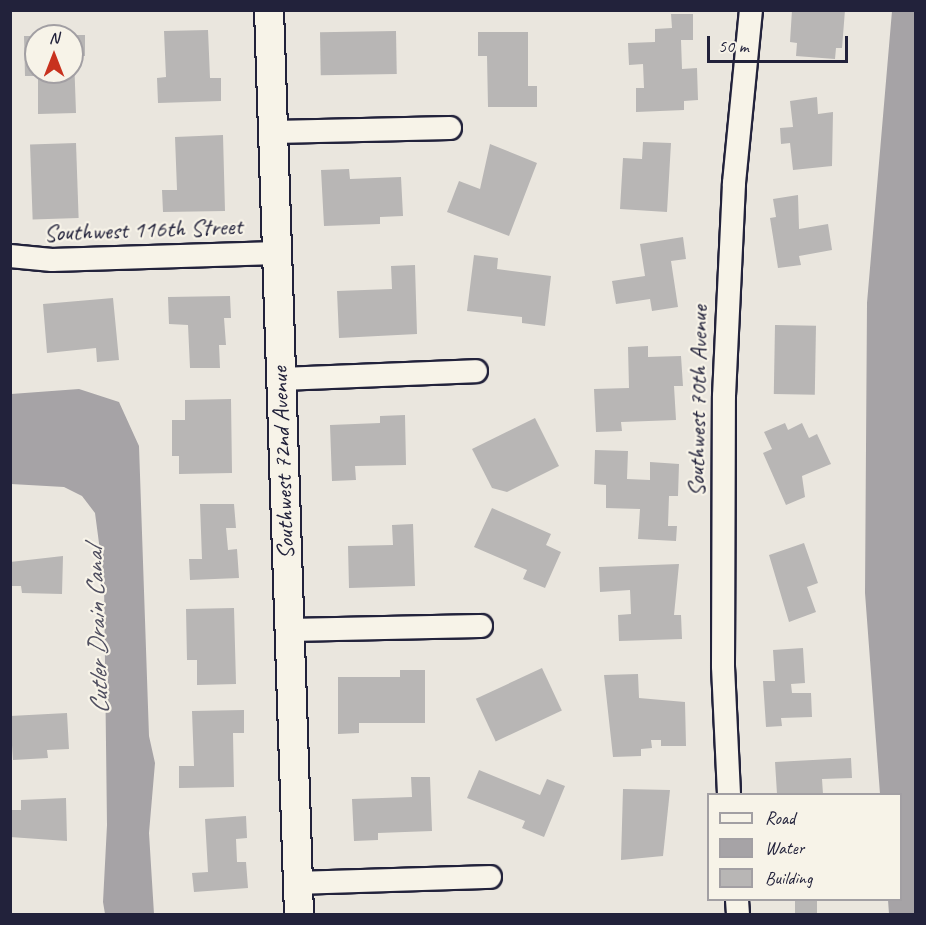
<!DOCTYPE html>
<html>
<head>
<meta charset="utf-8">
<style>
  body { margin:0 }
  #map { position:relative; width:926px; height:925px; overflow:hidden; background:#eae6de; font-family:Caveat,sans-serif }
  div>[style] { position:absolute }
  .water>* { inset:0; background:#a6a3a6 }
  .building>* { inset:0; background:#b8b6b5; transform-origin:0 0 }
  .roads { filter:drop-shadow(2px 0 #22223b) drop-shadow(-2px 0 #22223b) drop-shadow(0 2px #22223b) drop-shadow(0 -2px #22223b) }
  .minor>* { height:22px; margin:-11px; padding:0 11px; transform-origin:11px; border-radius:11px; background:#f7f3e8 }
  .tertiary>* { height:28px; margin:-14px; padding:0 14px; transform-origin:14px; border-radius:14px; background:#f7f3e8 }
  span { translate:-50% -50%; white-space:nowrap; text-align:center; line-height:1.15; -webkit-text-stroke:4.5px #f7f3e8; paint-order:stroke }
  .street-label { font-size:24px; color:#22223b }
  .water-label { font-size:26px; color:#504f60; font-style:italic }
  .frame { position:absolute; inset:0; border:12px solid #22223b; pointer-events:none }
  .legend { position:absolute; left:707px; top:793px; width:195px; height:108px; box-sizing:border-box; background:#f7f3e8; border:2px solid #a29fa3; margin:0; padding:8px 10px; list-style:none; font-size:18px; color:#22223b }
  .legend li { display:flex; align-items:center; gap:12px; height:30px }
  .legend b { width:30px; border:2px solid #a29fa3 }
  .north { position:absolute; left:24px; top:24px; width:60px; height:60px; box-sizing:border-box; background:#f7f3e8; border:2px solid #a29fa3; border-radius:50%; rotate:0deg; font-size:16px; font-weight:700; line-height:24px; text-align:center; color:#22223b }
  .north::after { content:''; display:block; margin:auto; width:21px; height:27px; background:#c8321e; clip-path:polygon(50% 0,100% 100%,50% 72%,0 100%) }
  .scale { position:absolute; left:707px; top:36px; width:141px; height:27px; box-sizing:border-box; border:3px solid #22223b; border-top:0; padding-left:8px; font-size:18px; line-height:21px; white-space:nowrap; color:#22223b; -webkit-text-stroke:4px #f7f3e8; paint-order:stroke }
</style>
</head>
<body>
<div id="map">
  <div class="water">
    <i style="clip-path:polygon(915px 10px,916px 914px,889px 914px,888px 900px,900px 900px,900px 794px,880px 794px,865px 593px,867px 303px,892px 11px)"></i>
    <i style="clip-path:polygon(79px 389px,119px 402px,139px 446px,149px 736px,155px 763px,149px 833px,154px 914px,105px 914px,103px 902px,107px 825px,104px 581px,95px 513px,82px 496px,64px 487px,11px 484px,11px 394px)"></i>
  </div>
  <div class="building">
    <i style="clip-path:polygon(792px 10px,845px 10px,842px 48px,836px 48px,835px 59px,796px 56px,797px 43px,790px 42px)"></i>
    <i style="clip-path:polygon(671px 14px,693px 14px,693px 40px,681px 40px,682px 69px,697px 68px,698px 100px,684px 101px,684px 110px,636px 112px,636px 88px,644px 88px,643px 64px,629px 65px,628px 43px,655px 42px,655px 29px,672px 28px)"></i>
    <i style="clip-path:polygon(208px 30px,210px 78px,221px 78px,221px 101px,158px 103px,157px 78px,166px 77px,164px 31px)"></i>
    <i style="left:396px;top:31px;width:43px;height:76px;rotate:89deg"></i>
    <i style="clip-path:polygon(478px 32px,528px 32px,528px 86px,537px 86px,537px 107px,488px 107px,487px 56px,478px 56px)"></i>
    <i style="clip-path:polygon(72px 35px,85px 35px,85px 56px,74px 56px,76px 113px,38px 114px,38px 76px,25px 76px,24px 36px,36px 36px,36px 72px,72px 72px)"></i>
    <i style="clip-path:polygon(817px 97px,818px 114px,833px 112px,832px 166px,793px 170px,790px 143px,781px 144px,780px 128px,793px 127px,790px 101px)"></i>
    <i style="clip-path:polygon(223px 135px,225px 211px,163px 212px,162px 190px,177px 190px,175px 137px)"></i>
    <i style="clip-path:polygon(643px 142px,671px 143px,667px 212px,620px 209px,623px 158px,642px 159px)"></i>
    <i style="left:76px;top:143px;width:75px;height:46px;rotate:88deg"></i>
    <i style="clip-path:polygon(490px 144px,537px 163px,509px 236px,447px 212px,459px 181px,480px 189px)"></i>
    <i style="clip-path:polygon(349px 169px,350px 179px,401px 177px,403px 216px,380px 217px,380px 224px,324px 226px,321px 170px)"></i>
    <i style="clip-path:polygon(798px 195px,799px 229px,828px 224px,832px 250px,799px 256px,801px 265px,778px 268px,770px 218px,776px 217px,773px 199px)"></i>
    <i style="clip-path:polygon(683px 237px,686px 259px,671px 261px,678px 307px,652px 311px,650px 299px,616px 304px,612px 281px,645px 276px,640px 244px)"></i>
    <i style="clip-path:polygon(474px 255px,498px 258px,497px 269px,551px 276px,545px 326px,522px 323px,522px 317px,467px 311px)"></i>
    <i style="clip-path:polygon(415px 265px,417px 334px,339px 338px,337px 291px,392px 289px,391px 266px)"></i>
    <i style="clip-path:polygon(230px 296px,231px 318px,224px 318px,226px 345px,219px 345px,220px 368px,190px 368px,188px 325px,169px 324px,168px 297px)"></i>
    <i style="clip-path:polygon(113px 298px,119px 360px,97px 362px,96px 348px,47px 353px,43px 304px)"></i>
    <i style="left:775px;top:325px;width:41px;height:69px;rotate:1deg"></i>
    <i style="clip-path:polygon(648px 346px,648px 357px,681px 356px,683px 386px,674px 386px,676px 420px,621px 422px,622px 431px,596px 432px,594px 389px,629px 388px,628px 347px)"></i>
    <i style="clip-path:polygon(231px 399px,232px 473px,179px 474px,179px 456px,172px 456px,172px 420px,185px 420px,185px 400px)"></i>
    <i style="clip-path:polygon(405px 415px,406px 465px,355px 466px,356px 480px,332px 481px,330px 425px,380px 423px,380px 416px)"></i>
    <i style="clip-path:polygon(535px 418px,559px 466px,507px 492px,492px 488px,472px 449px)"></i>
    <i style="clip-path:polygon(785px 423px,788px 430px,802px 423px,809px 438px,817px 434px,831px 464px,802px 476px,805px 497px,786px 505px,763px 453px,772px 449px,764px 432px)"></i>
    <i style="clip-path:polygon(595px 450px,628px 451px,627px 479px,650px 480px,650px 462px,679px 464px,678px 496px,669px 496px,668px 526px,677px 526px,676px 541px,638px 539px,640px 509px,606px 508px,606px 485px,594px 484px)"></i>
    <i style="clip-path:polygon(200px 504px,234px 504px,236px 528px,226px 528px,228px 550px,237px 549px,239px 578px,190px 580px,189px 559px,202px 559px)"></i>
    <i style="clip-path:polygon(492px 508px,551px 534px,546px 545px,561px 552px,545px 588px,523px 579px,527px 570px,474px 547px)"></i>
    <i style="clip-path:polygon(413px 524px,415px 586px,349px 588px,348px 546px,393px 545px,392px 525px)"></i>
    <i style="clip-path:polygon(804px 543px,818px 583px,807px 587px,816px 612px,789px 622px,769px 555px)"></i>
    <i style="clip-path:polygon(63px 556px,62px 594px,22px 593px,21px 586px,10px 586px,10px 562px)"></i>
    <i style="clip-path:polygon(679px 564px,674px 615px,681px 615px,682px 639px,619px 641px,618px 615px,631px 614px,630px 590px,600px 592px,599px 567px)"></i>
    <i style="clip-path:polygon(234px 608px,236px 684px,197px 685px,197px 660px,187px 660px,186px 609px)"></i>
    <i style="clip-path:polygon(803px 648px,805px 683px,791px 684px,792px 693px,811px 693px,812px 717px,781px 718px,782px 726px,766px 727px,763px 681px,775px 681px,773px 650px)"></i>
    <i style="left:542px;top:668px;width:47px;height:73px;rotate:65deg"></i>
    <i style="clip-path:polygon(400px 670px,425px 670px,425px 723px,359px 723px,359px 733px,338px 734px,338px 677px,400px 677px)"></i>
    <i style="clip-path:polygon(638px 674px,639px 698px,685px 702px,686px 746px,661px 746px,661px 740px,651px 740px,652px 748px,641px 749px,641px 756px,613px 757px,604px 675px)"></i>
    <i style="clip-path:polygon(244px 710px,244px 733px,233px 733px,234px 787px,179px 788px,179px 766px,194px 766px,192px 711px)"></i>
    <i style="clip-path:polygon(67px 713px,69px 749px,47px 750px,48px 758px,13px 760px,10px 716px)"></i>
    <i style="clip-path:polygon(851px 758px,852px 778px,822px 779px,823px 794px,777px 794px,775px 762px)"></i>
    <i style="clip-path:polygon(479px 770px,540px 795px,547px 779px,565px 786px,544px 837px,522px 828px,525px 821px,467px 798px)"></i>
    <i style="clip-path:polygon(411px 777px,430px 777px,432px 831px,378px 833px,378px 840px,354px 841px,352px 799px,412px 797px)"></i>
    <i style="clip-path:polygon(623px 789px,670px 790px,663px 856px,621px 860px)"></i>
    <i style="clip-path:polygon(66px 798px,67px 841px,10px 837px,10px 810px,21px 810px,21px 800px)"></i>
    <i style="clip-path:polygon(246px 816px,247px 838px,236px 839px,237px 862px,246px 862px,248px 888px,194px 892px,192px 873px,208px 872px,205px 819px)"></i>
    <i style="left:795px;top:900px;width:22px;height:14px"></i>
  </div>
  <div class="roads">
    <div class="minor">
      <i style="left:274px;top:132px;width:176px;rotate:-1.3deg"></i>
      <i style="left:10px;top:256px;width:42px;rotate:5.4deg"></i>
      <i style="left:52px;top:260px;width:225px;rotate:-1.8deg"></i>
      <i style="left:280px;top:379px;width:196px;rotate:-2.3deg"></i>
      <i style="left:288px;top:630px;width:193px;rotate:-1.2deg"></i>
      <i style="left:729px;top:794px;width:128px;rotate:-92.7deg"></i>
      <i style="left:723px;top:666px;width:270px;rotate:-89.8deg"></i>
      <i style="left:724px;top:396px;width:213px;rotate:-87.3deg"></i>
      <i style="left:734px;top:183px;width:174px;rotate:-84.4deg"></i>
      <i style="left:298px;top:883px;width:192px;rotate:-1.8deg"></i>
      <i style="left:737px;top:900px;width:14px;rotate:86deg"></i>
    </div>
    <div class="tertiary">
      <i style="left:269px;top:10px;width:904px;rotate:88.1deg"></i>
    </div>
  </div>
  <div class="street-label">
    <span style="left:143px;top:230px;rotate:-2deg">Southwest 116th Street</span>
    <span style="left:698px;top:401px;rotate:-89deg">Southwest 70th Avenue</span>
    <span style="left:283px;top:463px;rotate:-92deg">Southwest 72nd Avenue</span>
  </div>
  <div class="water-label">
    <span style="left:97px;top:631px;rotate:-92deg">Cutler Drain Canal</span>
  </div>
  <div class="frame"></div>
  <ul class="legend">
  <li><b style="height:8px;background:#f7f3e8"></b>Road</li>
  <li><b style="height:16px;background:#a6a3a6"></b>Water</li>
  <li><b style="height:16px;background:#b8b6b5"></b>Building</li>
  </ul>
  <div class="north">N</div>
  <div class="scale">50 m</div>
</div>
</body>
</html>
